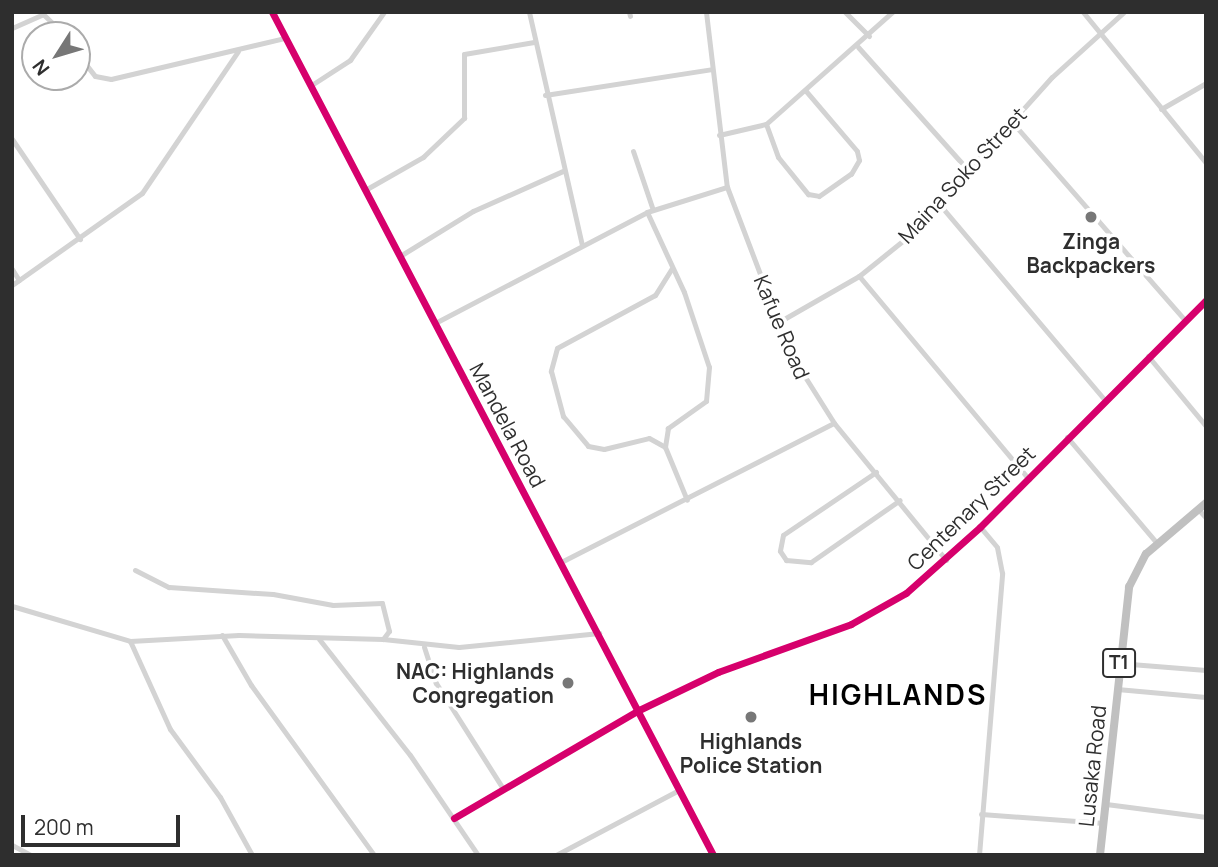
<!DOCTYPE html>
<html>
<head>
<meta charset="utf-8">
<style>
  body { margin:0 }
  #map { position:relative; width:1218px; height:867px; overflow:hidden; background:#fff; font-family:Manrope,sans-serif }
  div>[style] { position:absolute }
  .minor>* { height:5px; margin:-2.5px; padding:0 2.5px; transform-origin:2.5px; border-radius:2.5px; background:#d3d3d3 }
  .highway>* { height:8px; margin:-4px; padding:0 4px; transform-origin:4px; border-radius:4px; background:#c0c0c0 }
  .cycleway>* { height:7px; margin:-3.5px; padding:0 3.5px; transform-origin:3.5px; border-radius:3.5px; background:#d6006c }
  .dots>* { width:19px; height:19px; translate:-50% -50%; box-sizing:border-box; border:4px solid #fff; border-radius:50% }
  span { translate:-50% -50%; white-space:nowrap; text-align:center; line-height:1.15; -webkit-text-stroke:7px #fff; paint-order:stroke }
  .shield-label span { padding:2px 5px; background:#fff; border:2px solid; border-radius:5px; -webkit-text-stroke-width:0 }
  .shield-label { font-size:19px; color:#2e2e2e; font-weight:700 }
  .street-label { font-size:21px; color:#2e2e2e }
  .poi-label { font-size:21px; color:#2e2e2e; font-weight:700 }
  .right { translate:-100% -50%; text-align:right }
  .district-label { font-size:28px; color:#000; font-weight:700; letter-spacing:2px }
  .frame { position:absolute; inset:0; border:14px solid #2e2e2e; pointer-events:none }
  .north { position:absolute; left:21px; top:21px; width:70px; height:70px; box-sizing:border-box; background:#fff; border:2px solid #ababab; border-radius:50%; rotate:233deg; font-size:19px; font-weight:700; line-height:28px; text-align:center; color:#2e2e2e }
  .north::after { content:''; display:block; margin:auto; width:24px; height:32px; background:#777; clip-path:polygon(50% 0,100% 100%,50% 72%,0 100%) }
  .scale { position:absolute; left:21px; top:815px; width:159px; height:32px; box-sizing:border-box; border:4px solid #2e2e2e; border-top:0; padding-left:9px; font-size:21px; line-height:24px; white-space:nowrap; color:#2e2e2e; -webkit-text-stroke:5px #fff; paint-order:stroke }
</style>
</head>
<body>
<div id="map">
  <div class="minor">
    <i style="left:272px;top:12px;width:951px;rotate:62.38deg"></i>
    <i style="left:529px;top:12px;width:239px;rotate:77.2deg"></i>
    <i style="left:629px;top:12px;width:4px;rotate:76deg"></i>
    <i style="left:706px;top:12px;width:176px;rotate:83.2deg"></i>
    <i style="left:727px;top:187px;width:178px;rotate:69.2deg"></i>
    <i style="left:790px;top:353px;width:83px;rotate:57.8deg"></i>
    <i style="left:834px;top:423px;width:177px;rotate:50.7deg"></i>
    <i style="left:845px;top:12px;width:34px;rotate:45deg"></i>
    <i style="left:1083px;top:12px;width:195px;rotate:50.8deg"></i>
    <i style="left:12px;top:28px;width:34px;rotate:-24deg"></i>
    <i style="left:43px;top:14px;width:30px;rotate:44deg"></i>
    <i style="left:858px;top:47px;width:166px;rotate:48.2deg"></i>
    <i style="left:77px;top:53px;width:29px;rotate:52deg"></i>
    <i style="left:95px;top:76px;width:16px;rotate:11deg"></i>
    <i style="left:111px;top:79px;width:179px;rotate:-13.3deg"></i>
    <i style="left:310px;top:86px;width:48px;rotate:-33deg"></i>
    <i style="left:350px;top:60px;width:59px;rotate:-54.7deg"></i>
    <i style="left:545px;top:95px;width:169px;rotate:-8.8deg"></i>
    <i style="left:1161px;top:109px;width:52px;rotate:-30deg"></i>
    <i style="left:1012px;top:122px;width:263px;rotate:48.9deg"></i>
    <i style="left:766px;top:124px;width:35px;rotate:70deg"></i>
    <i style="left:778px;top:157px;width:48px;rotate:51deg"></i>
    <i style="left:808px;top:194px;width:11px;rotate:10deg"></i>
    <i style="left:819px;top:196px;width:39px;rotate:-35deg"></i>
    <i style="left:851px;top:174px;width:16px;rotate:-60deg"></i>
    <i style="left:859px;top:160px;width:9px;rotate:-103deg"></i>
    <i style="left:857px;top:151px;width:79px;rotate:-130.4deg"></i>
    <i style="left:719px;top:135px;width:48px;rotate:-13.2deg"></i>
    <i style="left:766px;top:124px;width:169px;rotate:-41.6deg"></i>
    <i style="left:12px;top:139px;width:121px;rotate:55.8deg"></i>
    <i style="left:633px;top:151px;width:62px;rotate:71.3deg"></i>
    <i style="left:365px;top:190px;width:67px;rotate:-29.6deg"></i>
    <i style="left:423px;top:157px;width:57px;rotate:-43.6deg"></i>
    <i style="left:464px;top:118px;width:64px;rotate:-90deg"></i>
    <i style="left:464px;top:54px;width:71px;rotate:-9.7deg"></i>
    <i style="left:940px;top:205px;width:254px;rotate:49.8deg"></i>
    <i style="left:647px;top:212px;width:88px;rotate:65.2deg"></i>
    <i style="left:684px;top:292px;width:79px;rotate:71.6deg"></i>
    <i style="left:709px;top:367px;width:34px;rotate:95deg"></i>
    <i style="left:706px;top:401px;width:47px;rotate:144.6deg"></i>
    <i style="left:668px;top:428px;width:19px;rotate:99deg"></i>
    <i style="left:400px;top:256px;width:86px;rotate:-31.7deg"></i>
    <i style="left:473px;top:211px;width:98px;rotate:-24deg"></i>
    <i style="left:672px;top:268px;width:32px;rotate:122deg"></i>
    <i style="left:655px;top:295px;width:111px;rotate:151.6deg"></i>
    <i style="left:557px;top:348px;width:24px;rotate:105deg"></i>
    <i style="left:551px;top:371px;width:47px;rotate:75.1deg"></i>
    <i style="left:563px;top:416px;width:39px;rotate:50deg"></i>
    <i style="left:588px;top:446px;width:16px;rotate:11deg"></i>
    <i style="left:604px;top:449px;width:46px;rotate:-13.7deg"></i>
    <i style="left:649px;top:438px;width:18px;rotate:29deg"></i>
    <i style="left:665px;top:447px;width:57px;rotate:67.5deg"></i>
    <i style="left:12px;top:269px;width:13px;rotate:58deg"></i>
    <i style="left:859px;top:276px;width:265px;rotate:50.1deg"></i>
    <i style="left:12px;top:285px;width:159px;rotate:-35.3deg"></i>
    <i style="left:142px;top:193px;width:171px;rotate:-55.9deg"></i>
    <i style="left:435px;top:323px;width:239px;rotate:-27.6deg"></i>
    <i style="left:647px;top:212px;width:84px;rotate:-17.4deg"></i>
    <i style="left:777px;top:323px;width:95px;rotate:-29.8deg"></i>
    <i style="left:859px;top:276px;width:65px;rotate:-38.8deg"></i>
    <i style="left:910px;top:235px;width:212px;rotate:-48.1deg"></i>
    <i style="left:1052px;top:77px;width:97px;rotate:-42.1deg"></i>
    <i style="left:1148px;top:356px;width:91px;rotate:50.4deg"></i>
    <i style="left:1067px;top:437px;width:139px;rotate:49.7deg"></i>
    <i style="left:876px;top:472px;width:112px;rotate:145.9deg"></i>
    <i style="left:783px;top:535px;width:16px;rotate:101deg"></i>
    <i style="left:780px;top:551px;width:11px;rotate:56deg"></i>
    <i style="left:786px;top:560px;width:25px;rotate:5deg"></i>
    <i style="left:811px;top:562px;width:108px;rotate:-34.9deg"></i>
    <i style="left:1198px;top:509px;width:12px;rotate:48deg"></i>
    <i style="left:561px;top:562px;width:306px;rotate:-27deg"></i>
    <i style="left:135px;top:570px;width:38px;rotate:27deg"></i>
    <i style="left:169px;top:587px;width:104px;rotate:3.9deg"></i>
    <i style="left:273px;top:594px;width:61px;rotate:10.4deg"></i>
    <i style="left:333px;top:605px;width:49px;rotate:-2.3deg"></i>
    <i style="left:382px;top:603px;width:29px;rotate:76deg"></i>
    <i style="left:389px;top:631px;width:10px;rotate:127deg"></i>
    <i style="left:12px;top:606px;width:123px;rotate:16.5deg"></i>
    <i style="left:130px;top:641px;width:109px;rotate:-3.2deg"></i>
    <i style="left:239px;top:635px;width:144px;rotate:1.6deg"></i>
    <i style="left:383px;top:639px;width:76px;rotate:6deg"></i>
    <i style="left:459px;top:647px;width:141px;rotate:-5.7deg"></i>
    <i style="left:222px;top:635px;width:58px;rotate:59.9deg"></i>
    <i style="left:251px;top:685px;width:210px;rotate:54.1deg"></i>
    <i style="left:319px;top:639px;width:147px;rotate:51.9deg"></i>
    <i style="left:410px;top:755px;width:121px;rotate:55.8deg"></i>
    <i style="left:130px;top:641px;width:97px;rotate:65.6deg"></i>
    <i style="left:170px;top:729px;width:84px;rotate:53.7deg"></i>
    <i style="left:220px;top:797px;width:66px;rotate:61.1deg"></i>
    <i style="left:424px;top:647px;width:38px;rotate:72deg"></i>
    <i style="left:436px;top:683px;width:123px;rotate:57.6deg"></i>
    <i style="left:1118px;top:663px;width:88px;rotate:4.5deg"></i>
    <i style="left:1117px;top:689px;width:89px;rotate:5.1deg"></i>
    <i style="left:1106px;top:804px;width:101px;rotate:7.4deg"></i>
    <i style="left:981px;top:814px;width:123px;rotate:4.2deg"></i>
    <i style="left:454px;top:818px;width:214px;rotate:-30.3deg"></i>
    <i style="left:639px;top:710px;width:88px;rotate:-25.7deg"></i>
    <i style="left:718px;top:672px;width:141px;rotate:-19.8deg"></i>
    <i style="left:851px;top:624px;width:63px;rotate:-29.4deg"></i>
    <i style="left:906px;top:593px;width:99px;rotate:-41.7deg"></i>
    <i style="left:980px;top:527px;width:320px;rotate:-45.1deg"></i>
    <i style="left:12px;top:845px;width:21px;rotate:28deg"></i>
    <i style="left:556px;top:855px;width:139px;rotate:-27.9deg"></i>
    <i style="left:979px;top:855px;width:283px;rotate:-85.3deg"></i>
    <i style="left:1002px;top:573px;width:26px;rotate:-101deg"></i>
    <i style="left:997px;top:547px;width:26px;rotate:-130deg"></i>
  </div>
  <div class="highway">
    <i style="left:1100px;top:855px;width:270px;rotate:-83.8deg"></i>
    <i style="left:1129px;top:587px;width:37px;rotate:-63deg"></i>
    <i style="left:1146px;top:554px;width:79px;rotate:-40.4deg"></i>
  </div>
  <div class="cycleway">
    <i style="left:272px;top:12px;width:951px;rotate:62.38deg"></i>
    <i style="left:454px;top:818px;width:214px;rotate:-30.3deg"></i>
    <i style="left:639px;top:710px;width:88px;rotate:-25.7deg"></i>
    <i style="left:718px;top:672px;width:141px;rotate:-19.8deg"></i>
    <i style="left:851px;top:624px;width:63px;rotate:-29.4deg"></i>
    <i style="left:906px;top:593px;width:99px;rotate:-41.7deg"></i>
    <i style="left:980px;top:527px;width:320px;rotate:-45.1deg"></i>
  </div>
  <div class="dots">
    <i style="left:1091px;top:217px;background:#777"></i>
    <i style="left:568px;top:683px;background:#777"></i>
    <i style="left:751px;top:717px;background:#777"></i>
  </div>
  <div class="shield-label">
    <span style="left:1119px;top:663px">T1</span>
  </div>
  <div class="street-label">
    <span style="left:962px;top:175px;rotate:-47deg">Maina Soko Street</span>
    <span style="left:782px;top:327px;rotate:67deg">Kafue Road</span>
    <span style="left:508px;top:425px;rotate:62deg">Mandela Road</span>
    <span style="left:971px;top:508px;rotate:-44deg">Centenary Street</span>
    <span style="left:1092px;top:766px;rotate:-84deg">Lusaka Road</span>
  </div>
  <div class="poi-label">
    <span style="left:1091px;top:253px">Zinga<br>Backpackers</span>
    <span class="right" style="left:554px;top:683px">NAC: Highlands<br>Congregation</span>
    <span style="left:751px;top:753px">Highlands<br>Police Station</span>
  </div>
  <div class="district-label">
    <span style="left:898px;top:694px">HIGHLANDS</span>
  </div>
  <div class="frame"></div>
  <div class="north">N</div>
  <div class="scale">200 m</div>
</div>
</body>
</html>
